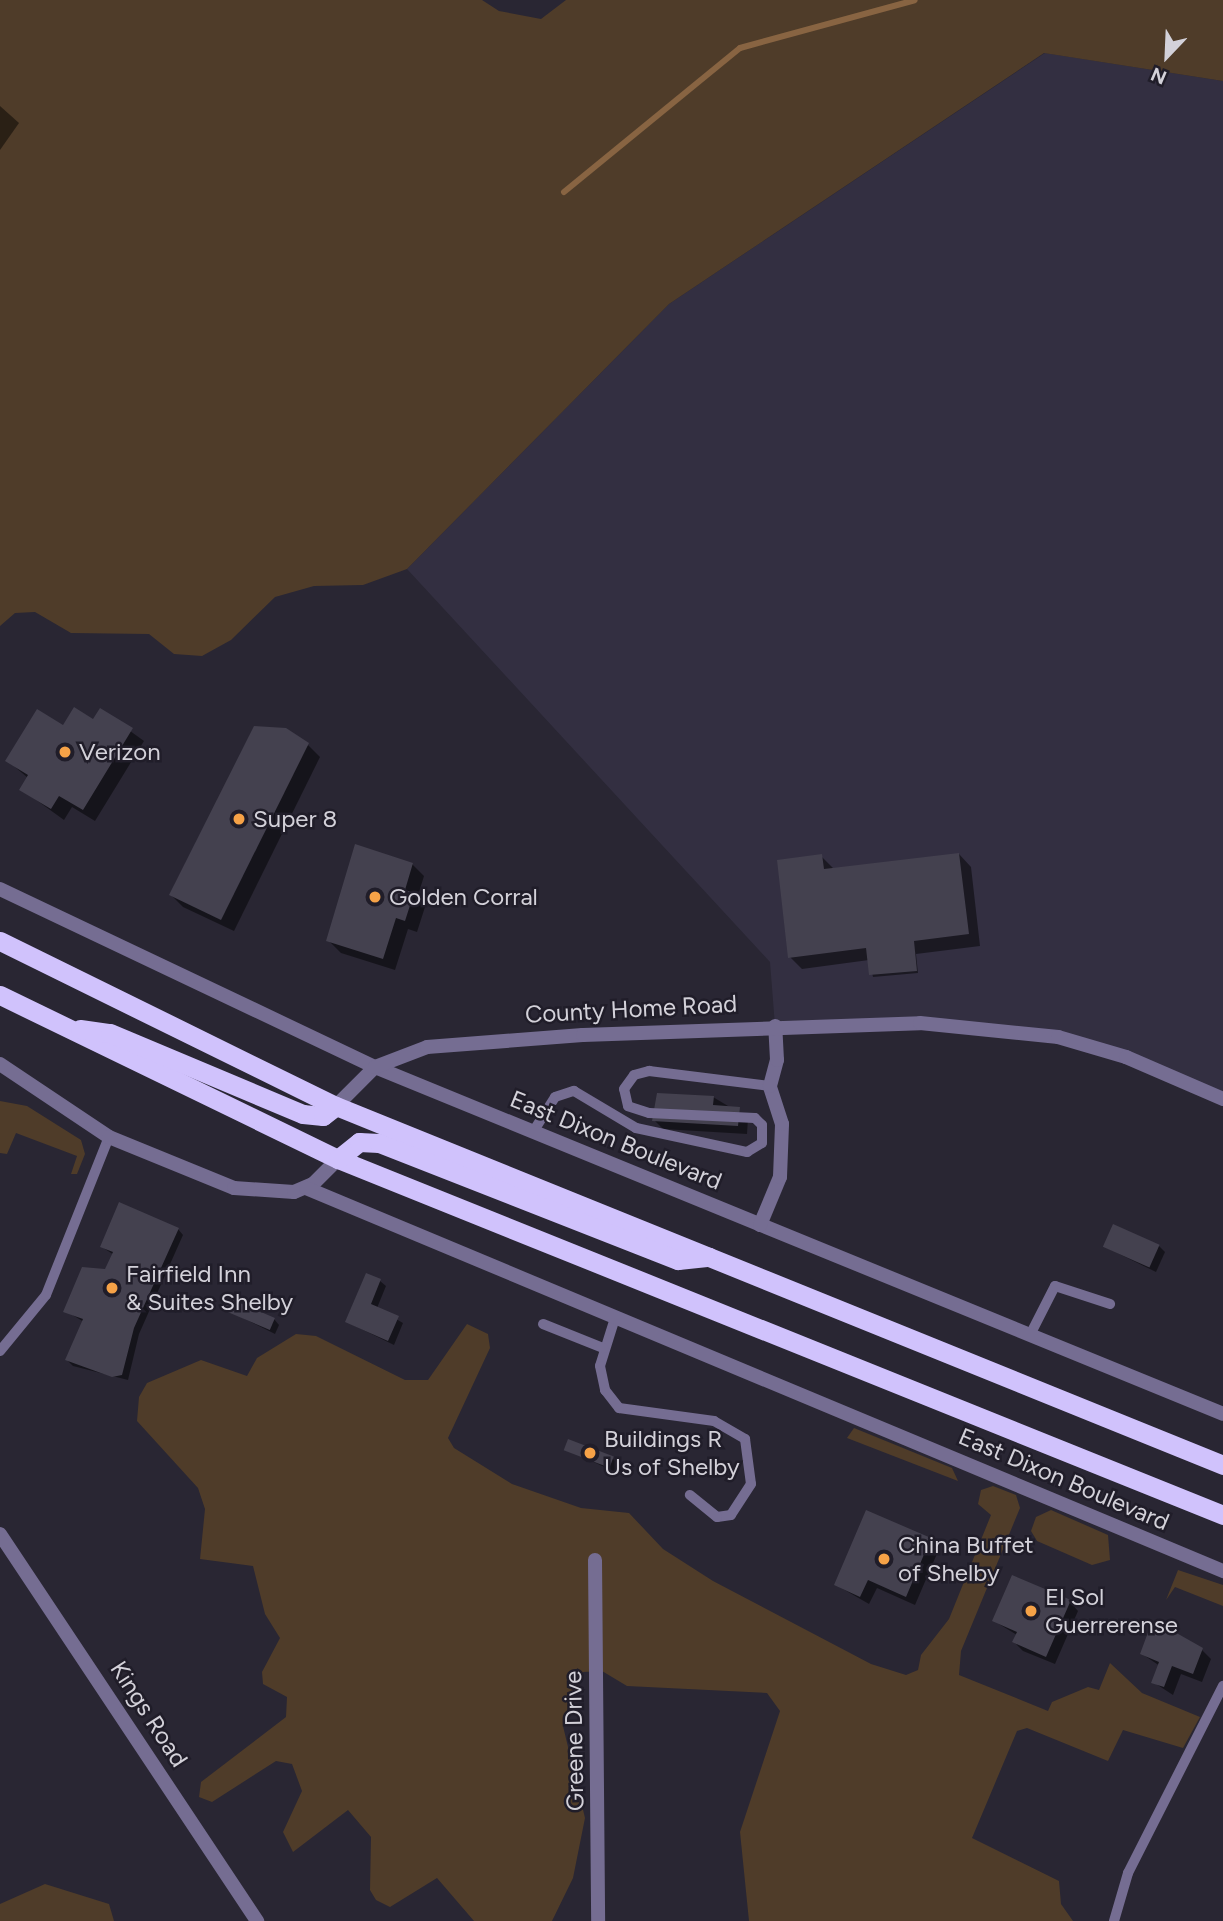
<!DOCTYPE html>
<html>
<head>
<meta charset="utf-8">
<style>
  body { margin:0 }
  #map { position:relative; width:1223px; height:1921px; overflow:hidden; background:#292633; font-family:Figtree,sans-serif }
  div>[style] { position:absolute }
  .built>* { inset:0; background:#332f41 }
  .green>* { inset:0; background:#4f3c29 }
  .shadow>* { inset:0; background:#0007 }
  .stream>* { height:6px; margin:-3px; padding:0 3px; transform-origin:3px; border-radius:3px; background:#886442 }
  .building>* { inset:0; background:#44414f; transform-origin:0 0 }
  .service>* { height:10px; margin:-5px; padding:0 5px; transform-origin:5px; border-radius:5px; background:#756d92 }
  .minor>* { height:14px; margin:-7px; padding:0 7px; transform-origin:7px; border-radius:7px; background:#756d92 }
  .tertiary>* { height:14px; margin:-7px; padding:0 7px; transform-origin:7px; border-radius:7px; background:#756d92 }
  .trunk>* { height:19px; margin:-9.5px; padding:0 9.5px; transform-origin:9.5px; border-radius:9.5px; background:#d0c2fc }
  .dots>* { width:19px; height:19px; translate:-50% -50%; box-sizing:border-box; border:4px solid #201d29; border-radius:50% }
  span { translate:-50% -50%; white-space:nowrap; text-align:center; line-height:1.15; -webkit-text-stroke:5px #201d29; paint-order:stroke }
  .poi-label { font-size:24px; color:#d3d1d9 }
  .left { translate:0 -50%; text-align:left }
  .street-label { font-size:24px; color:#d3d1d9 }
  .north { position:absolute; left:1132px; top:21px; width:70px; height:70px; -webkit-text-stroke:5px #201d29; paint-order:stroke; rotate:203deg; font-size:19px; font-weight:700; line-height:28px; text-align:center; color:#d3d1d9 }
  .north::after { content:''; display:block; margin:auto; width:24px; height:32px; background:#d3d1d9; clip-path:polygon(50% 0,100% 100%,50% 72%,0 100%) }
</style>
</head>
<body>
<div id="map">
  <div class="built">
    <i style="clip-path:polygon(1045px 53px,1223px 81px,1223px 1099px,1126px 1057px,1003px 1027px,775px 1026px,770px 962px,407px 569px,669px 304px)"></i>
  </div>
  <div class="green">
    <i style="clip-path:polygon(0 0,482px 0,499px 11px,541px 19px,566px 0,1223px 0,1223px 81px,1044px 53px,669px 304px,407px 569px,363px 585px,314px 586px,275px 597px,231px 640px,202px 656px,174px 654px,149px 634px,71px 633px,35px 612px,15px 613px,0 626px)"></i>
    <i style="clip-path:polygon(0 1101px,27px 1106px,81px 1140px,85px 1154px,77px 1174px,71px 1174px,77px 1156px,16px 1133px,7px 1154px,0 1153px)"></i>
    <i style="clip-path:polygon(467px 1324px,488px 1334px,490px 1348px,448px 1438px,454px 1448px,512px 1484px,581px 1508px,629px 1513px,663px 1549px,713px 1581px,871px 1664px,906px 1675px,918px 1670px,921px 1655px,949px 1619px,991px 1515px,978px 1504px,981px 1490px,993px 1486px,1016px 1495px,1020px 1508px,961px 1651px,959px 1675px,1048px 1711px,1052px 1702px,1088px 1687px,1099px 1690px,1110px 1663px,1142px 1693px,1200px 1717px,1183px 1748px,1123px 1730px,1108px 1761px,1027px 1728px,1017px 1731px,972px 1838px,1059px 1881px,1061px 1904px,1073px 1921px,749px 1921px,740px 1832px,780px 1711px,767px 1693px,627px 1686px,602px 1671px,583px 1672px,563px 1726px,585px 1818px,573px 1878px,552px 1921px,474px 1921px,437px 1878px,390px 1907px,376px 1900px,370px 1890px,371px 1837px,348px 1810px,293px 1852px,283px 1832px,302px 1791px,292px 1764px,276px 1761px,212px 1802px,199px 1797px,201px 1782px,286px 1717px,287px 1697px,263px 1684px,262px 1672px,280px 1638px,265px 1614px,253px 1566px,200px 1559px,205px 1509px,198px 1488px,137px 1421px,139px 1397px,147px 1383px,201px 1360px,247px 1376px,257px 1358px,296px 1334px,316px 1336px,405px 1380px,428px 1380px)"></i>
    <i style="clip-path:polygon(854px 1428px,952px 1468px,958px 1481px,847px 1438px)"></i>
    <i style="clip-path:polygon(1051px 1510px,1108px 1535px,1110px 1560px,1092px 1565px,1037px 1541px,1031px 1531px,1036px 1517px)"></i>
    <i style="clip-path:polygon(1178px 1570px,1223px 1585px,1223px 1606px,1175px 1587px,1166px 1600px)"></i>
    <i style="clip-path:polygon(45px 1884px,109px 1904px,114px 1921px,0 1921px,0 1904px)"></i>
  </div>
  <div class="shadow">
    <i style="clip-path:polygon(0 106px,19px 123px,0 150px)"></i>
    <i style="clip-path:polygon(101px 710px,144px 741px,95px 821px,72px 807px,64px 820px,21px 789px,28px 778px,8px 761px,64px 727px,94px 722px)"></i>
    <i style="clip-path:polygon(308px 745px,320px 757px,234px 931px,183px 907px,171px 895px)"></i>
    <i style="clip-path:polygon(959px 854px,971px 867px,980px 946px,916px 954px,918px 973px,873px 977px,869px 960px,802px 969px,790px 957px,821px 856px,834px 869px)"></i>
    <i style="clip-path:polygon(412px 864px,424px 876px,417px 899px,425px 907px,417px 932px,408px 929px,395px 970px,341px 953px,328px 940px)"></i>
    <i style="clip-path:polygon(713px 1097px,748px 1118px,747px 1134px,663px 1129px,654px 1120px)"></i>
    <i style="clip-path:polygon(178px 1229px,183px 1235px,139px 1334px,128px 1380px,73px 1366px,67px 1360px,84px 1322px,66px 1311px,106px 1271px,114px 1255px,102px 1247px)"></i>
    <i style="clip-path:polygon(1159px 1246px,1165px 1252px,1156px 1272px,1105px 1247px)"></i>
    <i style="clip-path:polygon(380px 1281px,386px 1286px,377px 1308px,403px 1323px,394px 1345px,347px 1322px)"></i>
    <i style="clip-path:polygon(225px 1309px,274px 1319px,279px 1325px,275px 1334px)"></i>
    <i style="clip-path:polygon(566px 1449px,613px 1459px,619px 1464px,615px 1472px)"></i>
    <i style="clip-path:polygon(930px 1540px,939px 1549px,915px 1605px,877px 1588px,869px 1604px,836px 1585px)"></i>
    <i style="clip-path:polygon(1070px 1602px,1078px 1611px,1055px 1664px,1023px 1651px,1014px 1642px,1017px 1635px,994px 1621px)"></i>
    <i style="clip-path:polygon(1202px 1650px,1211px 1659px,1202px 1682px,1181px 1674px,1173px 1695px,1153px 1682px,1160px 1666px,1142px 1654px)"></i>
  </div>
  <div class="stream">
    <i style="left:564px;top:192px;width:227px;rotate:-39.3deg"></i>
    <i style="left:740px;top:48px;width:181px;rotate:-15.3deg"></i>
  </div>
  <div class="building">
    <i style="clip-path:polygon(74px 707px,93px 719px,100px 708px,133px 728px,83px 810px,59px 796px,51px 809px,19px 790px,28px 775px,5px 761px,37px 709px,63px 725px)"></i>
    <i style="clip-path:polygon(254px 726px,286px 728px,309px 743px,221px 920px,169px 895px)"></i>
    <i style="clip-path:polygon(355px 844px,413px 863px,405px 890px,414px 893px,405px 921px,396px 918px,383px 959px,326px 941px)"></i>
    <i style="clip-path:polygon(959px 853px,969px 934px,914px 941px,917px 971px,869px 975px,866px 948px,788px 958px,777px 860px,822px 854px,824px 869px)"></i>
    <i style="clip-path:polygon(657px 1093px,714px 1096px,713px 1105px,740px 1107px,738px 1126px,652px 1121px)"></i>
    <i style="clip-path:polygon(119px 1202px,179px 1228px,134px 1328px,122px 1375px,112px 1377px,65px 1360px,83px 1319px,63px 1312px,82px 1267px,105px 1269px,113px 1252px,100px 1247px)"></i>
    <i style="left:1113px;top:1224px;width:51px;height:25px;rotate:24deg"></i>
    <i style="clip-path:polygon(366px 1273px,381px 1279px,371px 1304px,399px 1316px,388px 1341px,345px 1322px)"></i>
    <i style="left:228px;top:1298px;width:51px;height:13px;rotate:23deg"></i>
    <i style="left:568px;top:1439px;width:49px;height:12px;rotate:21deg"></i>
    <i style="clip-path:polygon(866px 1510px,931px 1538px,906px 1597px,868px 1580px,860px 1597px,834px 1585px)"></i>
    <i style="clip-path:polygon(1012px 1575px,1071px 1600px,1046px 1657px,1012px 1642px,1017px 1632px,992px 1621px)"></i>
    <i style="clip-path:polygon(1150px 1627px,1173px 1631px,1203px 1648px,1193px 1674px,1172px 1666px,1164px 1687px,1151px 1683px,1159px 1662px,1140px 1654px)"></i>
  </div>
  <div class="service">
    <i style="left:533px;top:1132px;width:41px;rotate:-57.8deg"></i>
    <i style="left:555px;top:1097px;width:20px;rotate:-18deg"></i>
    <i style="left:574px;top:1091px;width:72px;rotate:30.8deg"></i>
    <i style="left:636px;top:1128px;width:114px;rotate:12.2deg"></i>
    <i style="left:747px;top:1152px;width:17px;rotate:-31deg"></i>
    <i style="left:762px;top:1143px;width:18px;rotate:-90deg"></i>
    <i style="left:762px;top:1125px;width:10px;rotate:-135deg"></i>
    <i style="left:755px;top:1118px;width:106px;rotate:-177.3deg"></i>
    <i style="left:649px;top:1113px;width:22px;rotate:-162deg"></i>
    <i style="left:628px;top:1106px;width:17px;rotate:-103deg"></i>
    <i style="left:624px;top:1089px;width:17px;rotate:-54deg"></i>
    <i style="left:634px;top:1075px;width:16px;rotate:-15deg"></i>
    <i style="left:649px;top:1071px;width:122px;rotate:7.1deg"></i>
    <i style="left:615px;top:1318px;width:50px;rotate:107.4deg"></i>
    <i style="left:600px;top:1366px;width:25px;rotate:78deg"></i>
    <i style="left:605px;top:1390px;width:23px;rotate:52deg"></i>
    <i style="left:619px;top:1408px;width:96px;rotate:7.8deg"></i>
    <i style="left:714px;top:1421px;width:36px;rotate:30deg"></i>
    <i style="left:745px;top:1439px;width:45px;rotate:82.4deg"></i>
    <i style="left:751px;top:1484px;width:37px;rotate:123deg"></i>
    <i style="left:731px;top:1515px;width:14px;rotate:172deg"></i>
    <i style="left:717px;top:1517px;width:35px;rotate:-141deg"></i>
    <i style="left:543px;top:1324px;width:65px;rotate:21.8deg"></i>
    <i style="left:1030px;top:1335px;width:55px;rotate:-63deg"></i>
    <i style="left:1055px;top:1286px;width:58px;rotate:18.1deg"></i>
    <i style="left:0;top:1351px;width:72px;rotate:-50.6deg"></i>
    <i style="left:46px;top:1295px;width:170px;rotate:-68.3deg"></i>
    <i style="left:1114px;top:1921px;width:50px;rotate:-73.7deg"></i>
    <i style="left:1128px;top:1873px;width:210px;rotate:-63.1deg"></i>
  </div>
  <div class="minor">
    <i style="left:0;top:889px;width:415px;rotate:25.4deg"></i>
    <i style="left:375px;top:1067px;width:916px;rotate:22.25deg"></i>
    <i style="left:0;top:1064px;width:131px;rotate:33.8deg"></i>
    <i style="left:109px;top:1137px;width:135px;rotate:22.2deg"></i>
    <i style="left:234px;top:1188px;width:60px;rotate:3.8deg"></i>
    <i style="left:294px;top:1192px;width:21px;rotate:-23deg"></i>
    <i style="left:313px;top:1184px;width:35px;rotate:-45deg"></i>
    <i style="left:306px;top:1188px;width:994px;rotate:22.67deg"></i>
    <i style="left:760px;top:1225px;width:52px;rotate:-67.4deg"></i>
    <i style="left:780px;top:1177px;width:53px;rotate:-87.8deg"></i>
    <i style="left:782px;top:1124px;width:40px;rotate:-108deg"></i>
    <i style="left:770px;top:1086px;width:27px;rotate:-75deg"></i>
    <i style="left:777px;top:1060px;width:34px;rotate:-93deg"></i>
    <i style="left:595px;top:1560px;width:361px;rotate:89.5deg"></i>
  </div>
  <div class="tertiary">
    <i style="left:336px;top:1106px;width:55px;rotate:-45deg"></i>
    <i style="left:375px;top:1067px;width:56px;rotate:-21deg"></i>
    <i style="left:427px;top:1047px;width:156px;rotate:-4.4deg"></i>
    <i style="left:583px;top:1035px;width:337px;rotate:-2deg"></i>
    <i style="left:920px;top:1023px;width:139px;rotate:5.8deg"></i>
    <i style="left:1058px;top:1037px;width:71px;rotate:16.4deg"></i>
    <i style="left:1126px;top:1057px;width:106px;rotate:23.4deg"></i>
    <i style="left:0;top:1534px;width:465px;rotate:56.4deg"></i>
  </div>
  <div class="trunk">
    <i style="left:0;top:941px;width:374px;rotate:26.2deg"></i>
    <i style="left:336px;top:1106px;width:957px;rotate:22.03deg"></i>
    <i style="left:0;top:995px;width:376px;rotate:25.9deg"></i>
    <i style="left:338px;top:1159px;width:954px;rotate:21.91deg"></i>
    <i style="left:80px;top:1029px;width:30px;rotate:8deg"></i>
    <i style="left:110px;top:1033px;width:209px;rotate:22.8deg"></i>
    <i style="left:303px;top:1114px;width:20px;rotate:6deg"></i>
    <i style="left:323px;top:1116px;width:16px;rotate:-38deg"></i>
    <i style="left:338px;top:1159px;width:27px;rotate:-39deg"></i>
    <i style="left:359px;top:1142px;width:20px;rotate:3deg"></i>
    <i style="left:379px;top:1143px;width:321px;rotate:21.4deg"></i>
    <i style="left:678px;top:1260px;width:31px;rotate:-6deg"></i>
  </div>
  <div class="dots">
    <i style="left:65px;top:752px;background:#f6a247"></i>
    <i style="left:239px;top:819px;background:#f6a247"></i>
    <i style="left:375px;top:897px;background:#f6a247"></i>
    <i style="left:112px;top:1288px;background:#f6a247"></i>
    <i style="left:590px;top:1453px;background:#f6a247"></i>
    <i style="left:884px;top:1559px;background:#f6a247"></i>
    <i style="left:1031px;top:1611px;background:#f6a247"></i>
  </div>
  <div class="poi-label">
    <span class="left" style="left:79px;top:752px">Verizon</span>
    <span class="left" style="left:253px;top:819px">Super 8</span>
    <span class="left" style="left:389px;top:897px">Golden Corral</span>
    <span class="left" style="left:126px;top:1288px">Fairfield Inn<br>&amp; Suites Shelby</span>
    <span class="left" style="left:604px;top:1453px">Buildings R<br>Us of Shelby</span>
    <span class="left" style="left:898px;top:1559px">China Buffet<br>of Shelby</span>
    <span class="left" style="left:1045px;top:1611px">El Sol<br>Guerrerense</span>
  </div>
  <div class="street-label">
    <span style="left:631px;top:1009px;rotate:-3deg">County Home Road</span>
    <span style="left:616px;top:1140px;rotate:22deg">East Dixon Boulevard</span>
    <span style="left:1064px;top:1479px;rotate:23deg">East Dixon Boulevard</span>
    <span style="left:149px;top:1714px;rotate:57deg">Kings Road</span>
    <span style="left:574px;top:1741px;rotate:-91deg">Greene Drive</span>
  </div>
  <div class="north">N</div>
</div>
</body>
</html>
